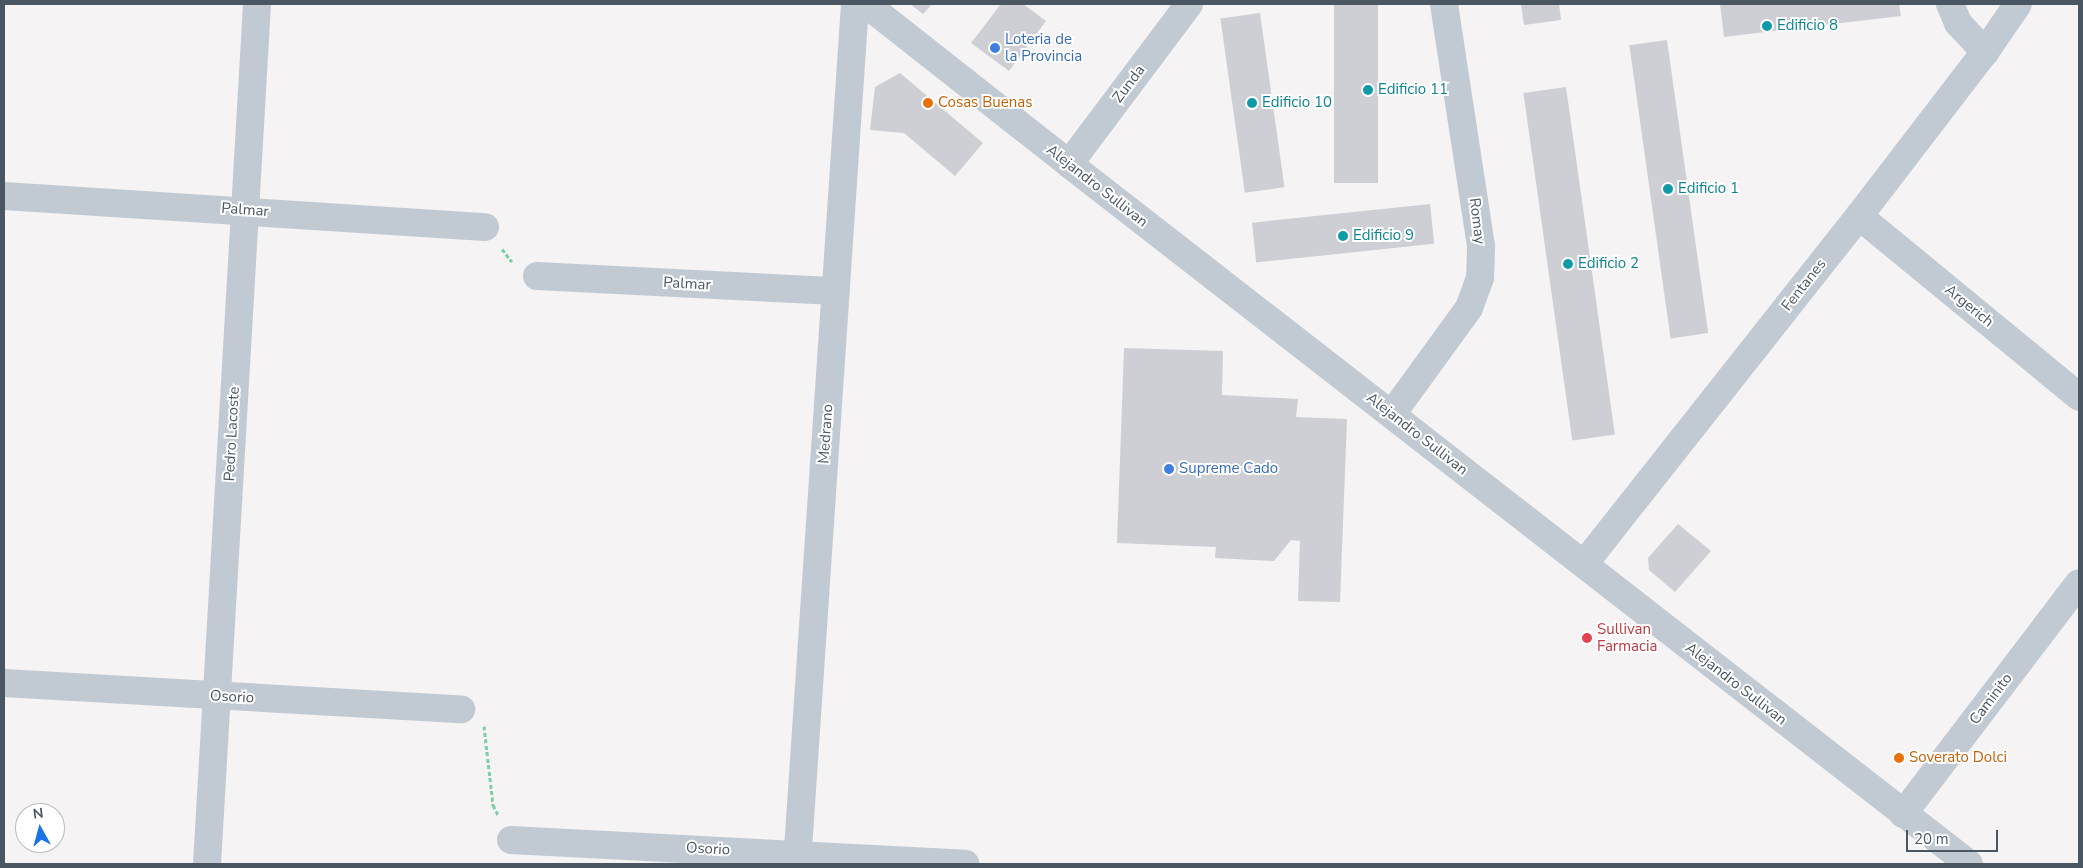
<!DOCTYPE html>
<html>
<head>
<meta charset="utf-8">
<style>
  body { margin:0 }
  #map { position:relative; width:2083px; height:868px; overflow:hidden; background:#f5f3f3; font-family:"Nunito Sans",sans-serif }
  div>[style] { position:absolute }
  .building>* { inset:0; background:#cdcfd5; transform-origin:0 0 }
  .path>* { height:3px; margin-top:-1.5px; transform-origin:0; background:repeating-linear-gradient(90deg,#7ad0a6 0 4px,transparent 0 6.5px) }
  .minor>* { height:28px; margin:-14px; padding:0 14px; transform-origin:14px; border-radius:14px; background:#c1cad2 }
  .dots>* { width:14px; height:14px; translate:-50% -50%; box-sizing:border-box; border:2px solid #fff; border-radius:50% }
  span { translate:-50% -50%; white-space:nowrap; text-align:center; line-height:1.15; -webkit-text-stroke:4px #fff; paint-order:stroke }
  .culture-label { font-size:15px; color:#0d838f }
  .left { translate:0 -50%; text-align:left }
  .shop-label { font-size:15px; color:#366cbe }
  .street-label { font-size:15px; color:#4a5661 }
  .food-label { font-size:15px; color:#c56008 }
  .health-label { font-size:15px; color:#be3a42 }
  .frame { position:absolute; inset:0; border:5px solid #4a5661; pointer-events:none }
  .north { position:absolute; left:15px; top:803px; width:50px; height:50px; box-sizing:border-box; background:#fff; border:1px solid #b7bbc0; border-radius:50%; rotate:353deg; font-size:14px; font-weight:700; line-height:20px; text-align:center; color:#4a5661 }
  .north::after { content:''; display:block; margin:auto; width:18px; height:22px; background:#1a73e8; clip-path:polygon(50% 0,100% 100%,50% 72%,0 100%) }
  .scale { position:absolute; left:1906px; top:830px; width:92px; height:22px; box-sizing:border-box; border:2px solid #4a5661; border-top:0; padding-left:6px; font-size:15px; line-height:18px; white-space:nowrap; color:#4a5661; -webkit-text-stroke:4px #fff; paint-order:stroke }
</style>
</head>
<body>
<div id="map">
  <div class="building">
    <i style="clip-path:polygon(910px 4px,932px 4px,923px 14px)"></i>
    <i style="clip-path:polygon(1001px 4px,1023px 4px,1046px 21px,1009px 71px,971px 43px)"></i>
    <i style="left:1334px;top:4px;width:44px;height:179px"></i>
    <i style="clip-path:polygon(1521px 4px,1559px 4px,1561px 20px,1524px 25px)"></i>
    <i style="clip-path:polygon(1720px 4px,1899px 4px,1901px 16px,1724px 37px)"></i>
    <i style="left:1260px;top:13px;width:176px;height:40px;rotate:82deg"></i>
    <i style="left:1667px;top:40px;width:296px;height:38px;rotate:82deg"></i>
    <i style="clip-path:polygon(900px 73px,983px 143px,955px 176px,904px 133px,870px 130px,875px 87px)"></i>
    <i style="left:1566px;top:87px;width:351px;height:43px;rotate:82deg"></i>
    <i style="left:1430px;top:204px;width:40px;height:179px;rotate:84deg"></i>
    <i style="clip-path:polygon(1124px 348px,1223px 351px,1222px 395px,1298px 399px,1296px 417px,1347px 419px,1340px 602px,1298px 601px,1300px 541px,1291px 540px,1274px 561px,1215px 558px,1216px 547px,1117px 543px)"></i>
    <i style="clip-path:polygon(1678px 524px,1711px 551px,1675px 592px,1649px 570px,1648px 558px)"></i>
  </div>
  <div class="path">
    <i style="left:502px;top:249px;width:16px;rotate:52deg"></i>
    <i style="left:484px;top:726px;width:80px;rotate:83.5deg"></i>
    <i style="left:493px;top:805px;width:11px;rotate:63deg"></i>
  </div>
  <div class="minor">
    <i style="left:866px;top:4px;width:258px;rotate:38.2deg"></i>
    <i style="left:1069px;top:164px;width:1140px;rotate:37.87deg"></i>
    <i style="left:1950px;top:4px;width:21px;rotate:67deg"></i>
    <i style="left:1958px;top:23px;width:40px;rotate:47deg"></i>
    <i style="left:1069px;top:164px;width:200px;rotate:-53.1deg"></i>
    <i style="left:4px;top:196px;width:482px;rotate:3.7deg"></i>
    <i style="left:1859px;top:216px;width:285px;rotate:39.4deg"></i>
    <i style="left:537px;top:276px;width:299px;rotate:2.9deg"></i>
    <i style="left:1392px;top:414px;width:131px;rotate:-54deg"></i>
    <i style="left:1469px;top:308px;width:32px;rotate:-70deg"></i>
    <i style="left:1480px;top:278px;width:32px;rotate:-88deg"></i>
    <i style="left:1481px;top:246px;width:245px;rotate:-98.7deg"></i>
    <i style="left:1584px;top:564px;width:444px;rotate:-51.7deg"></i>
    <i style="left:1859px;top:216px;width:207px;rotate:-52.5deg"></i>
    <i style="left:1985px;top:52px;width:58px;rotate:-55.5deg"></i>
    <i style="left:4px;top:683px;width:458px;rotate:3.3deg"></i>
    <i style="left:1903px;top:814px;width:290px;rotate:-52.7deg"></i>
    <i style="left:511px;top:840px;width:455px;rotate:3deg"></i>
    <i style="left:207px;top:864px;width:861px;rotate:-86.67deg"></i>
    <i style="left:797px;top:864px;width:862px;rotate:-86.14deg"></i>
  </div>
  <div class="dots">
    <i style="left:1767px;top:26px;background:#0f9aa8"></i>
    <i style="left:995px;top:48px;background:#3f7fe0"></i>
    <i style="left:1368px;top:90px;background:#0f9aa8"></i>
    <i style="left:928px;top:103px;background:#e8710a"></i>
    <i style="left:1252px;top:103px;background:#0f9aa8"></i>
    <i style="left:1668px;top:189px;background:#0f9aa8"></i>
    <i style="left:1343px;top:236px;background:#0f9aa8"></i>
    <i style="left:1568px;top:264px;background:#0f9aa8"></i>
    <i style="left:1169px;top:469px;background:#3f7fe0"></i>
    <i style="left:1587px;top:638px;background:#e0444e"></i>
    <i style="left:1899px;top:758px;background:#e8710a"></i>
  </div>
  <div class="culture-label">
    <span class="left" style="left:1777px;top:26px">Edificio 8</span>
    <span class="left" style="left:1378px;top:90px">Edificio 11</span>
    <span class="left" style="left:1262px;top:103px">Edificio 10</span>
    <span class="left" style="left:1678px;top:189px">Edificio 1</span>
    <span class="left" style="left:1353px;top:236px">Edificio 9</span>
    <span class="left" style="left:1578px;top:264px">Edificio 2</span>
  </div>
  <div class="shop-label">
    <span class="left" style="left:1005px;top:48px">Loteria de<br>la Provincia</span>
    <span class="left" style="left:1179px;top:469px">Supreme Cado</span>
  </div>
  <div class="street-label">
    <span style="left:1129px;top:84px;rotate:-53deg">Zunda</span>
    <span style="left:1097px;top:186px;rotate:38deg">Alejandro Sullivan</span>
    <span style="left:245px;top:210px;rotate:4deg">Palmar</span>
    <span style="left:1477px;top:221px;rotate:83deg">Romay</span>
    <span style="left:687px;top:284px;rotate:3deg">Palmar</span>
    <span style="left:1804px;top:285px;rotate:-52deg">Fentanes</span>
    <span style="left:1969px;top:306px;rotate:39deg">Argerich</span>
    <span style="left:232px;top:434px;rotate:-87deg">Pedro Lacoste</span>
    <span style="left:826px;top:434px;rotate:-86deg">Medrano</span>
    <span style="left:1417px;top:434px;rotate:38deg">Alejandro Sullivan</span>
    <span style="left:1736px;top:684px;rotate:38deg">Alejandro Sullivan</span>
    <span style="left:232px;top:697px;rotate:3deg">Osorio</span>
    <span style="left:1991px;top:699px;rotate:-53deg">Caminito</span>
    <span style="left:708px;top:849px;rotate:3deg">Osorio</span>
  </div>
  <div class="food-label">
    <span class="left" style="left:938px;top:103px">Cosas Buenas</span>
    <span class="left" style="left:1909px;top:758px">Soverato Dolci</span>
  </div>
  <div class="health-label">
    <span class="left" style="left:1597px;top:638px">Sullivan<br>Farmacia</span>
  </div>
  <div class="frame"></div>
  <div class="north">N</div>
  <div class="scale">20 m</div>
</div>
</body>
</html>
